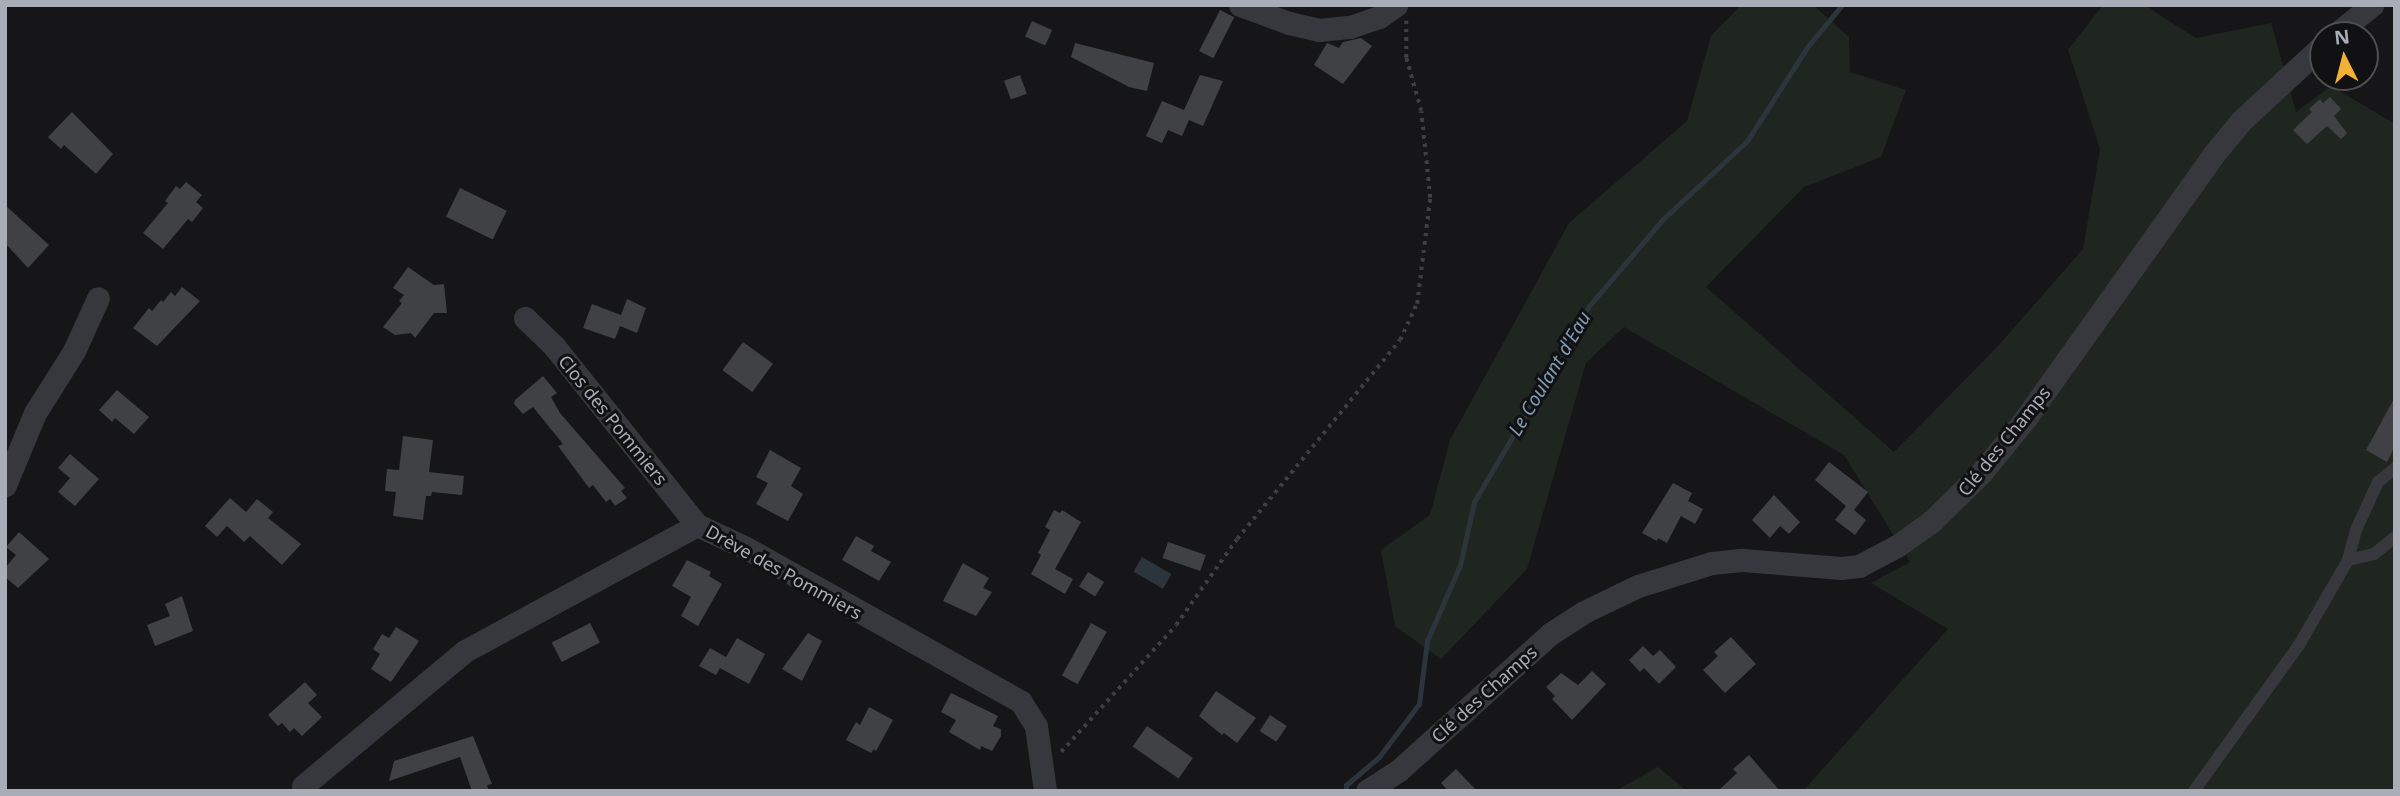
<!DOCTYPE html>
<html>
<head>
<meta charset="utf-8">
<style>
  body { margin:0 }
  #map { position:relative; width:2400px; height:796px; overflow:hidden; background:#161618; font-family:"Noto Sans",sans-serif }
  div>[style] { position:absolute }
  .green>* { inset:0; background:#1e261f }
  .water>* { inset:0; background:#2c353c; transform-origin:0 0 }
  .stream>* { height:5px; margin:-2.5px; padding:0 2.5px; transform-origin:2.5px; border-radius:2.5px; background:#2c353c }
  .building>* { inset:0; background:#404145; transform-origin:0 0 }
  .path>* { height:3.5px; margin-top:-1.75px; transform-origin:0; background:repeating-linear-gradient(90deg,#3d3f44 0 3.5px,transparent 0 8.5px) }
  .lane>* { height:12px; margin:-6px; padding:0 6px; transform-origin:6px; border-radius:6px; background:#37383d }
  .street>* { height:23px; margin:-11.5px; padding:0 11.5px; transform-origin:11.5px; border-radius:11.5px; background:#37383d }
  span { translate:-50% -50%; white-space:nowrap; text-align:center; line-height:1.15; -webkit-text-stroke:6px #111113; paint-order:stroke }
  .street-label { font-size:18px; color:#a8adb8 }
  .water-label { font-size:19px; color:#7f9bb3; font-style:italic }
  .frame { position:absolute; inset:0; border:7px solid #a8adb8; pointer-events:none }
  .north { position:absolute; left:2309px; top:21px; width:70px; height:70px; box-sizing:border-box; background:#111113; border:2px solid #4d4f55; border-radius:50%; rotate:354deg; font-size:19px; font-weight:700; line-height:28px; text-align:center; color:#a8adb8 }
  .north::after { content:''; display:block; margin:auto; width:24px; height:32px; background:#f2b134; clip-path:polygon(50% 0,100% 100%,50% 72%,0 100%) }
</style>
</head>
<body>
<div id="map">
  <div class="green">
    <i style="clip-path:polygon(1741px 5px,1813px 5px,1849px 37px,1850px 72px,1906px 90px,1881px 157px,1804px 187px,1706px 287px,1894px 452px,1998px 346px,2083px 249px,2100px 149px,2068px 50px,2103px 5px,2144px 5px,2196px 38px,2271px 23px,2296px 112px,2331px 86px,2395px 124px,2395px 791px,1803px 791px,1948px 629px,1871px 583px,1910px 562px,1844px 455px,1624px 327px,1586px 363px,1527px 569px,1441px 659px,1395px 626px,1381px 550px,1430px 515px,1450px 440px,1569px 223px,1687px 121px,1711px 36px)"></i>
    <i style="clip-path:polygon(1658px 767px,1687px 791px,1615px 791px)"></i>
  </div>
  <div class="water">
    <i style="left:1142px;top:557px;width:34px;height:17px;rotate:30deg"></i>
  </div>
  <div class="stream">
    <i style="left:1346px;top:791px;width:6px;rotate:-90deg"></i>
    <i style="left:1346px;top:785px;width:43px;rotate:-40.3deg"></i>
    <i style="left:1379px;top:757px;width:66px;rotate:-53deg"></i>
    <i style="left:1419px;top:704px;width:64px;rotate:-82.8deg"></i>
    <i style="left:1427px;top:641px;width:83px;rotate:-66.5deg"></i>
    <i style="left:1460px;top:565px;width:65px;rotate:-77.5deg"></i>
    <i style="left:1474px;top:502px;width:227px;rotate:-59.6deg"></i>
    <i style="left:1589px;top:306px;width:114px;rotate:-49.6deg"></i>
    <i style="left:1663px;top:219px;width:115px;rotate:-42.9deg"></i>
    <i style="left:1747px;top:141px;width:113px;rotate:-57.3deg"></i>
    <i style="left:1808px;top:46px;width:53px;rotate:-50.3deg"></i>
  </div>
  <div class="building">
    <i style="left:1220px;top:10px;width:16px;height:46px;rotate:27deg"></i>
    <i style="left:1032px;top:21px;width:22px;height:17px;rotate:24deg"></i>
    <i style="clip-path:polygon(1361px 38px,1372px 46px,1343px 84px,1314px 65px,1327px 43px,1339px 48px,1343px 42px)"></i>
    <i style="clip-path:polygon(1075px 43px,1154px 63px,1147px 91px,1129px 87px,1071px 57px)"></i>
    <i style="left:1020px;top:75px;width:20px;height:17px;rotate:70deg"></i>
    <i style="clip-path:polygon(1200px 75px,1223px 81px,1203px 126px,1189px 120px,1182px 136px,1168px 130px,1162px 143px,1146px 136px,1162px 101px,1184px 110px)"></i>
    <i style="clip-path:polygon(2330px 97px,2341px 109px,2334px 116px,2347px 133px,2341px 139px,2327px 126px,2307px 144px,2293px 130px,2312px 112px,2309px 109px,2320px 99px,2323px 103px)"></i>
    <i style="clip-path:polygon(72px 112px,113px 154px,96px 174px,64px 145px,61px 149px,48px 137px)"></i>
    <i style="clip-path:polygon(186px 182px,202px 195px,196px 202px,203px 208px,192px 222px,188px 219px,163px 249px,143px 233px,168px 203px,165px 201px,176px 186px,180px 189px)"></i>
    <i style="left:460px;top:188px;width:52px;height:32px;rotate:26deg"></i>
    <i style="clip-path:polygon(5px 205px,49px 245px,28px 268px,5px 243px)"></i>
    <i style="clip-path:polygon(408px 267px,434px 285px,444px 284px,447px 313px,434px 313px,415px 338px,411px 333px,395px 335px,383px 327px,402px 303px,399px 301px,404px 295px,393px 288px)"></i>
    <i style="clip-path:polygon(182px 287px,200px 301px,157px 346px,133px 328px,149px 308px,152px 311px,161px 300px,163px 302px,171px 292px,175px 296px)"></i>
    <i style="clip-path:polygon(627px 299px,646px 308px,637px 333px,620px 326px,615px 339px,583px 328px,592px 304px,621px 315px)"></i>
    <i style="left:743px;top:342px;width:37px;height:35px;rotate:36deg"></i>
    <i style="clip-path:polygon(543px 376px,557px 393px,551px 397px,560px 413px,625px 488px,621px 491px,627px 498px,615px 506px,610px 499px,606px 502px,593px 485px,589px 488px,558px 446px,563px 444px,533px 407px,523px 414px,514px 404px,515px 400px)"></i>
    <i style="clip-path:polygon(117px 390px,149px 417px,134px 434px,115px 418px,112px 422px,99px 410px)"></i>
    <i style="clip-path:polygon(2395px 397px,2395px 446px,2387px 462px,2366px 450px)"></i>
    <i style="clip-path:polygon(403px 436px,433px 440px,429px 472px,464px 476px,462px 495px,432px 492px,431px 496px,426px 496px,423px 520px,393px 516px,396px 492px,385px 491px,387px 469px,399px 470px)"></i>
    <i style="clip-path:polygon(770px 450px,801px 468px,791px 486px,803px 494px,788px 521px,756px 504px,768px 483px,756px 477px)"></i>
    <i style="clip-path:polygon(70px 454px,99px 479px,75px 506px,58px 492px,70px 478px,58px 468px)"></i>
    <i style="clip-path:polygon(1829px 462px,1868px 492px,1854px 510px,1866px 520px,1855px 535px,1835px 520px,1846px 506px,1815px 480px)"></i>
    <i style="clip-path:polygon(1673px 483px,1692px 493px,1688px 501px,1703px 509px,1695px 524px,1681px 516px,1667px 543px,1658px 538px,1657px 541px,1642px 533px)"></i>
    <i style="clip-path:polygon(1774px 495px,1800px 522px,1789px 534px,1780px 526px,1770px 538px,1752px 520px)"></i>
    <i style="clip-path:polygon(230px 498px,246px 512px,257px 499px,273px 512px,268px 518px,301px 544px,282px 565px,250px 536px,244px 542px,227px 526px,217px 537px,205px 526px)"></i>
    <i style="clip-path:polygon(1054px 510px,1060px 513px,1062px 510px,1081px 522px,1055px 569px,1073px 579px,1065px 594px,1031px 574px,1041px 555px,1038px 553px,1050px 530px,1045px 527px)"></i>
    <i style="clip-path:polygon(19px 532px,49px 559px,18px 588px,5px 577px,5px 568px,16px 555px,6px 547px)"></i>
    <i style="clip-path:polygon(856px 536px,874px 546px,871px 551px,891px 562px,879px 581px,842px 560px)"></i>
    <i style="left:1168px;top:542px;width:40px;height:17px;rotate:19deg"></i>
    <i style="clip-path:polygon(687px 560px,711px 572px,709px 576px,722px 584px,698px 626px,681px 616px,691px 597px,672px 586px)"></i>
    <i style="clip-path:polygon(963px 563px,989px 578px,983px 588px,992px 592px,976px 616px,943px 601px)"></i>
    <i style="left:1088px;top:572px;width:19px;height:17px;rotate:32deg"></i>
    <i style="clip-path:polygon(182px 596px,193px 631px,155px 646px,147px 625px,170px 616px,165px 604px)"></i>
    <i style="left:590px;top:623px;width:22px;height:43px;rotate:63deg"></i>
    <i style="left:1091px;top:623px;width:18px;height:60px;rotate:29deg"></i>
    <i style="clip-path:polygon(396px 627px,419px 641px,391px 682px,371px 669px,380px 654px,373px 649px,382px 634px,389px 638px)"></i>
    <i style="clip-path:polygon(808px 633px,822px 641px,802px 681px,782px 669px)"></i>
    <i style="clip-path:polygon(1731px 637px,1756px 664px,1725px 693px,1703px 670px,1718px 656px,1714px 652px)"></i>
    <i style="clip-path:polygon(737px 638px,765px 654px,749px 684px,720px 668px,716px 675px,699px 666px,710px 648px,726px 657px)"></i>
    <i style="clip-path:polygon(1643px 646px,1653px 656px,1660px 650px,1676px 667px,1659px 684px,1644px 668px,1640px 672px,1629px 660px)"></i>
    <i style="clip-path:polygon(1592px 671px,1606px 684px,1572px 720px,1552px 699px,1555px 696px,1546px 687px,1561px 673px,1578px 685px)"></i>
    <i style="clip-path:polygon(305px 682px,317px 695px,308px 703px,322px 717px,302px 736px,294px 728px,290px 732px,282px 723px,278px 726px,268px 715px)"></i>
    <i style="clip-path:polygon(1216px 691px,1256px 718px,1237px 743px,1224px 733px,1222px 735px,1199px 716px)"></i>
    <i style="clip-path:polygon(951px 693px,998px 716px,993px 726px,1001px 729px,1001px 736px,992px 751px,981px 746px,980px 750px,949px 732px,956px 720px,941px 712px)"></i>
    <i style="clip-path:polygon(869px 707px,893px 720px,876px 751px,874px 749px,871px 753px,846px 740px,856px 722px,860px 725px)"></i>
    <i style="left:1270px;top:715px;width:20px;height:19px;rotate:33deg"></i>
    <i style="left:1147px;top:726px;width:56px;height:25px;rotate:35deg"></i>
    <i style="clip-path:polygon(473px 736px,492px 784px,487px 785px,489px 791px,472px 791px,460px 757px,389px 781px,394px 761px)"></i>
    <i style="clip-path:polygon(1749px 755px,1780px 791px,1718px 791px,1737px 773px,1733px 769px)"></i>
    <i style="clip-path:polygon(1456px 769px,1477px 791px,1448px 791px,1441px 783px)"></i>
  </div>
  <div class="path">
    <i style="left:1061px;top:752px;width:171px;rotate:-47.8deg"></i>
    <i style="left:1176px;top:625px;width:105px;rotate:-54.7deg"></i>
    <i style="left:1237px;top:539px;width:257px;rotate:-50.7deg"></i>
    <i style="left:1400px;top:340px;width:40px;rotate:-65deg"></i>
    <i style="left:1417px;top:304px;width:107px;rotate:-83deg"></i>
    <i style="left:1430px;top:198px;width:87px;rotate:-95.9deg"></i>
    <i style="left:1421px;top:111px;width:55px;rotate:-105.8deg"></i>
    <i style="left:1406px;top:58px;width:37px;rotate:-90deg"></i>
  </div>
  <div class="lane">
    <i style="left:2348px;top:560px;width:27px;rotate:-13deg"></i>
    <i style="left:2374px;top:554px;width:27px;rotate:-39deg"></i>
    <i style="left:2194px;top:791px;width:180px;rotate:-54.3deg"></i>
    <i style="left:2299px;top:645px;width:98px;rotate:-60deg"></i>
    <i style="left:2348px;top:560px;width:31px;rotate:-75deg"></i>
    <i style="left:2356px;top:530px;width:53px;rotate:-65.4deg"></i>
    <i style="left:2378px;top:482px;width:22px;rotate:-39deg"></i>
  </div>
  <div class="street">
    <i style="left:1240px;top:5px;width:52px;rotate:20.2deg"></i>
    <i style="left:1289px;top:23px;width:31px;rotate:13deg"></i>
    <i style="left:1319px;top:30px;width:31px;rotate:-6deg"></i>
    <i style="left:1350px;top:27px;width:31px;rotate:-19deg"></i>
    <i style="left:1379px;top:17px;width:21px;rotate:-35deg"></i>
    <i style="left:2335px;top:35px;width:48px;rotate:-39deg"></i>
    <i style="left:525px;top:318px;width:40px;rotate:44deg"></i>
    <i style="left:554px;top:346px;width:229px;rotate:51.4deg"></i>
    <i style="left:697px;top:525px;width:54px;rotate:25.1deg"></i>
    <i style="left:746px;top:548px;width:315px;rotate:29.2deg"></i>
    <i style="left:1021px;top:702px;width:28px;rotate:58deg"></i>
    <i style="left:1036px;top:726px;width:66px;rotate:82.1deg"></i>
    <i style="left:5px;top:485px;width:78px;rotate:-67.4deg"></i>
    <i style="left:35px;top:413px;width:73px;rotate:-57.8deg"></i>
    <i style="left:74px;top:351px;width:58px;rotate:-65.6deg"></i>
    <i style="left:303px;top:786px;width:211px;rotate:-39.8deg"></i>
    <i style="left:465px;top:651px;width:264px;rotate:-28.5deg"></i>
    <i style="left:1367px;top:791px;width:37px;rotate:-33deg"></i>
    <i style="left:1398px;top:771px;width:205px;rotate:-42deg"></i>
    <i style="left:1550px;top:634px;width:40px;rotate:-32.9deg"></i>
    <i style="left:1584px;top:612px;width:60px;rotate:-25.7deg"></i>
    <i style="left:1638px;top:586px;width:77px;rotate:-17.3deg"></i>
    <i style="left:1712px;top:563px;width:31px;rotate:-6deg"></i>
    <i style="left:1743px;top:560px;width:98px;rotate:4.7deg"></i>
    <i style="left:1841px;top:568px;width:18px;rotate:-6deg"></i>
    <i style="left:1859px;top:566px;width:43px;rotate:-27.8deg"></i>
    <i style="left:1897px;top:546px;width:43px;rotate:-35.5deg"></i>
    <i style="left:1932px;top:521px;width:69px;rotate:-44.4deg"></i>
    <i style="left:1981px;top:473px;width:70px;rotate:-50.8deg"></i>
    <i style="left:2025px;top:419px;width:325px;rotate:-54.5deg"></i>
    <i style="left:2214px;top:154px;width:43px;rotate:-50.7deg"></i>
    <i style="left:2241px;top:121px;width:112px;rotate:-42.8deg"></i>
  </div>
  <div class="street-label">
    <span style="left:613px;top:420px;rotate:51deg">Clos des Pommiers</span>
    <span style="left:2004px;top:441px;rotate:-51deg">Clé des Champs</span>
    <span style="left:784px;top:572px;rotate:29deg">Drève des Pommiers</span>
    <span style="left:1484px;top:694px;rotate:-42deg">Clé des Champs</span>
  </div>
  <div class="water-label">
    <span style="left:1550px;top:374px;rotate:-59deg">Le Coulant d'Eau</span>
  </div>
  <div class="frame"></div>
  <div class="north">N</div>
</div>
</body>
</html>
